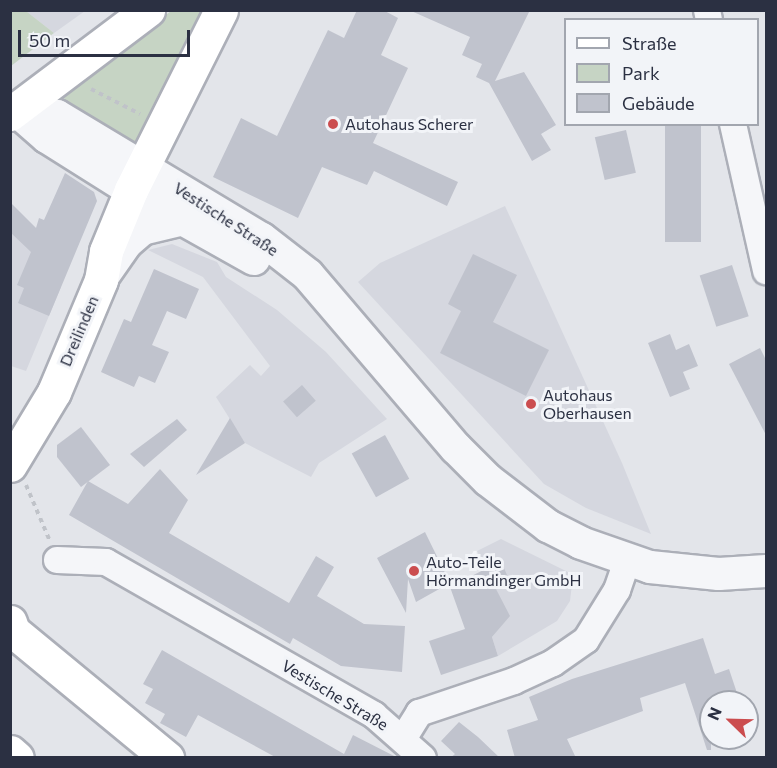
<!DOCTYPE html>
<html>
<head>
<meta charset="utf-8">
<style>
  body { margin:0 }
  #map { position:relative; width:777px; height:768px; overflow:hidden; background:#e3e5ea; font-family:Commissioner,sans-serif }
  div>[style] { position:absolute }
  .built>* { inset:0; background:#d5d7df }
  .green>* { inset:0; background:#c6d4c4 }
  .building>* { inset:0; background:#c0c3cd; transform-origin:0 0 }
  .path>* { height:4px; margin-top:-2px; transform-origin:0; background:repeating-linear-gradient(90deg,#c0c3c9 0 4.5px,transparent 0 9px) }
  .roads { filter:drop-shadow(2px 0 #acafb8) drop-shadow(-2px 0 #acafb8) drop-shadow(0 2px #acafb8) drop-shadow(0 -2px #acafb8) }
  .minor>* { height:26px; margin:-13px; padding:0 13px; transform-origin:13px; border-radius:13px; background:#f5f6f9 }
  .tertiary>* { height:32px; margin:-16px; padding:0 16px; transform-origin:16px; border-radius:16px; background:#f5f6f9 }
  .secondary>* { height:33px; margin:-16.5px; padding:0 16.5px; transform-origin:16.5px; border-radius:16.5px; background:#fff }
  .motorway>* { height:33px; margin:-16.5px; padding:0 16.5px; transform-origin:16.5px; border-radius:16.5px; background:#fff }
  .dots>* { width:16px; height:16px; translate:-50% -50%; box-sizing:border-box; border:3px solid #f2f4f8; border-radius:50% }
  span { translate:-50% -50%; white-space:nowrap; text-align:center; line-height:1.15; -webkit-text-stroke:6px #f2f4f8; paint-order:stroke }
  .poi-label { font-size:16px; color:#2b3042 }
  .left { translate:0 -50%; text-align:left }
  .street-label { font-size:16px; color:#2b3042 }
  .frame { position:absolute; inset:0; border:12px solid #2b3042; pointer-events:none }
  .legend { position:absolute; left:564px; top:18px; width:195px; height:108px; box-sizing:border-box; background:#f2f4f8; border:2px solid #a2a6af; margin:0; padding:8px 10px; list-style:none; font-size:18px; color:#2b3042 }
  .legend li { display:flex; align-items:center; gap:12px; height:30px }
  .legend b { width:30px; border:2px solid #a2a6af }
  .north { position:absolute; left:699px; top:690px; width:60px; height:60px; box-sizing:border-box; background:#f2f4f8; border:2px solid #a2a6af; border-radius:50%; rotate:293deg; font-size:16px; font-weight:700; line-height:24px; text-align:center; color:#2b3042 }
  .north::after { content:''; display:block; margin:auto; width:21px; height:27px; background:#cb4d4f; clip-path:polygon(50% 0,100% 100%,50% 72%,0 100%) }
  .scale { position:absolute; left:18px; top:30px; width:172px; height:27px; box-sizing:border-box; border:3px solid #2b3042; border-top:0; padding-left:8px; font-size:18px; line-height:21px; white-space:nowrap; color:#2b3042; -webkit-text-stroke:4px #f2f4f8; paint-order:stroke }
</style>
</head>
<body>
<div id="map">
  <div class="built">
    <i style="clip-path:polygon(26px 11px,85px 11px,54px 33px)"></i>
    <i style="clip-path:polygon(10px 203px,40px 232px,29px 274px,61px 287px,26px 371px,11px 366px)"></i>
    <i style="clip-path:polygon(505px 206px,622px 463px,651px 534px,586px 508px,544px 484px,358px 282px,380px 263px)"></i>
    <i style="clip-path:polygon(172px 244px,217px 262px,226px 277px,277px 310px,326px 352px,387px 419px,319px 463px,311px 477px,245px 443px,216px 397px,250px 365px,261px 376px,270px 366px,203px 277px,148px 250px)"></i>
    <i style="clip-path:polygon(501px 539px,570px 573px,572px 584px,570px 601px,557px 621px,498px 656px,492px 637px,509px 616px,477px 551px)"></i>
  </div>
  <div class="green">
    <i style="clip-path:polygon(11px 10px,26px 11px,54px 33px,11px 66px)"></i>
    <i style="clip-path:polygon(171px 11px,207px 11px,137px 147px,63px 107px,65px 92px)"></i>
  </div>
  <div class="building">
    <i style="clip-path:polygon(357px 10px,383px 10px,398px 18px,381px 55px,408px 68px,373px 143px,458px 182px,447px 206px,374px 171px,367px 185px,322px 167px,298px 218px,213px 177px,241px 118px,277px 136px,328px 30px,344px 38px)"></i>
    <i style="clip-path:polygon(409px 10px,530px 10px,495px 81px,524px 72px,556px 125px,541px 134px,551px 150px,532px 161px,489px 83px,476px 77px,482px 64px,462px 55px,470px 37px)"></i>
    <i style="left:665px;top:124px;width:36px;height:118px"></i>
    <i style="left:626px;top:130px;width:44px;height:32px;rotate:77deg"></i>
    <i style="clip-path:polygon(65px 173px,94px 192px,97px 201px,49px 316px,18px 303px,24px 288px,17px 285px,31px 252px,10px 232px,10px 202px,36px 228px,39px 218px,44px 220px)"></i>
    <i style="clip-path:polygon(473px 254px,517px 275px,493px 322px,549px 350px,526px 396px,440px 353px,461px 311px,448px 304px)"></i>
    <i style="left:732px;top:265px;width:54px;height:34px;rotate:72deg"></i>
    <i style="clip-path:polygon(154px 269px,199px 289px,186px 319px,167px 311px,152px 345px,169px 352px,155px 383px,139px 376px,134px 387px,101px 372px,124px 319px,131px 322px)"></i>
    <i style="clip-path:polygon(670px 334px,676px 350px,689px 344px,698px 366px,683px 372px,690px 389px,670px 397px,648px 343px)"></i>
    <i style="clip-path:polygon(760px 348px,766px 360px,766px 435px,729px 364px)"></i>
    <i style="left:302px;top:385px;width:21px;height:25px;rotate:49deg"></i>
    <i style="clip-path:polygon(230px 418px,245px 443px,196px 475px)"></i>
    <i style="clip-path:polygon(177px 419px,187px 430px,144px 467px,130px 454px)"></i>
    <i style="clip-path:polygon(81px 427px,110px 465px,81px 487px,57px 457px,57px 445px)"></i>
    <i style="left:385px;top:435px;width:50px;height:38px;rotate:61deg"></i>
    <i style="clip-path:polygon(160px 469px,188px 500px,169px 533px,289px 603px,316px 556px,334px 567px,317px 596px,364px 624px,405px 626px,402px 672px,341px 666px,293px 638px,290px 644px,69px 515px,88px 481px,128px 504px)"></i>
    <i style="clip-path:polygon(425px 532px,450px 583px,416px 602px,408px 579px,406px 613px,377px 558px)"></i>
    <i style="clip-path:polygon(501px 561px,510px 582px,496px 589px,510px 616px,492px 637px,498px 656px,441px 675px,429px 641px,465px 629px,450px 587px)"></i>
    <i style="clip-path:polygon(703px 638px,715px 674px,729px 669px,740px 702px,711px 702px,711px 750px,707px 750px,685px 683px,640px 698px,643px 711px,567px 739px,576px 758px,515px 758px,507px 730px,538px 720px,529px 697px,572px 679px)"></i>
    <i style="clip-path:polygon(162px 650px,344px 754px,353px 735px,398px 758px,277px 758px,198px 715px,186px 737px,160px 723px,165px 714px,145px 703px,153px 689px,143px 684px)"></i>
    <i style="clip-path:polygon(459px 722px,478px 737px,500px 758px,450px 758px,455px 754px,441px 741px)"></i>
  </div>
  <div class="path">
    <i style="left:91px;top:89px;width:55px;rotate:27deg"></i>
    <i style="left:26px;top:485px;width:59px;rotate:66.9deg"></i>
  </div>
  <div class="roads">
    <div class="minor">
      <i style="left:707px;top:10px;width:10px;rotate:79deg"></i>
      <i style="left:733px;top:124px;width:151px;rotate:77.3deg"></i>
      <i style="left:57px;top:560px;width:49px;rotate:2.3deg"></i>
      <i style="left:106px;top:562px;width:309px;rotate:29.7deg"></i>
      <i style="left:374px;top:715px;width:65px;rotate:41.3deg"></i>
      <i style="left:403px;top:739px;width:31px;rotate:-58deg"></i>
      <i style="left:419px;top:713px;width:100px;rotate:-18.6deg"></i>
      <i style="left:514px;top:681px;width:43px;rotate:-24.8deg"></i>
      <i style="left:553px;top:663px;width:40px;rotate:-34.9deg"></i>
      <i style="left:586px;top:640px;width:59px;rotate:-58.2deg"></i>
      <i style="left:617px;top:590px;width:31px;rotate:-71deg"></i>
    </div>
    <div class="tertiary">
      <i style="left:16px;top:110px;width:41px;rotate:8.3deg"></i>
      <i style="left:57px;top:116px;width:239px;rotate:31deg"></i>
      <i style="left:262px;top:239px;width:58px;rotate:38deg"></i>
      <i style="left:308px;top:275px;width:228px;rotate:49.5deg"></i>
      <i style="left:456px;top:448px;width:45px;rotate:45deg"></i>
      <i style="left:488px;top:480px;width:76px;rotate:37.5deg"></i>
      <i style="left:548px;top:526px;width:37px;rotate:27deg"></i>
      <i style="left:581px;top:543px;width:73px;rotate:19.2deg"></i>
      <i style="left:650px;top:567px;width:69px;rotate:5.8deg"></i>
      <i style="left:719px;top:574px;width:47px;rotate:-3.7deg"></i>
      <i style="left:16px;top:110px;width:41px;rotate:41.1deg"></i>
      <i style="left:47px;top:137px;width:99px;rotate:32.2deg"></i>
      <i style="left:131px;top:190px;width:141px;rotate:29.3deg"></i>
      <i style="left:103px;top:276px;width:39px;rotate:-55deg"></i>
      <i style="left:125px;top:244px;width:23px;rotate:-41deg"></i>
      <i style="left:142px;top:229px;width:43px;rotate:-13.4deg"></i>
    </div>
    <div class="secondary">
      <i style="left:10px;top:114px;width:173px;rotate:-37deg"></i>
      <i style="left:10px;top:465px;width:85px;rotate:-58.9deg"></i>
      <i style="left:54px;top:392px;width:121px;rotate:-67.2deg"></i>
      <i style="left:101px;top:280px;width:29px;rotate:-80deg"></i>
      <i style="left:106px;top:251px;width:66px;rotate:-67.7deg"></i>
      <i style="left:131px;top:190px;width:201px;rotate:-63.4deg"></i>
    </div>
    <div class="motorway">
      <i style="left:10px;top:622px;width:9px;rotate:72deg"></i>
      <i style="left:13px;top:631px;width:200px;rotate:39.5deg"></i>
      <i style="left:10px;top:752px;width:9px;rotate:41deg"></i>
    </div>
  </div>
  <div class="dots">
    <i style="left:333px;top:124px;background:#cb4d4f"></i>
    <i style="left:531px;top:404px;background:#cb4d4f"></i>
    <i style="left:414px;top:571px;background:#cb4d4f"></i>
  </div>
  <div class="poi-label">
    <span class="left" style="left:345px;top:124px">Autohaus Scherer</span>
    <span class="left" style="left:543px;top:404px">Autohaus<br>Oberhausen</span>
    <span class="left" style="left:426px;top:571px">Auto-Teile<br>Hörmandinger GmbH</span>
  </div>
  <div class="street-label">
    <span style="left:226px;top:219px;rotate:33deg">Vestische Straße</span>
    <span style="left:79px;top:331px;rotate:-67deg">Dreilinden</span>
    <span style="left:335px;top:695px;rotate:31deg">Vestische Straße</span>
  </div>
  <div class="frame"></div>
  <ul class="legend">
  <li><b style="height:8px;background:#fff"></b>Straße</li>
  <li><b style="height:16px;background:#c6d4c4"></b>Park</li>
  <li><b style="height:16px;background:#c0c3cd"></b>Gebäude</li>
  </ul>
  <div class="north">N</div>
  <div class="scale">50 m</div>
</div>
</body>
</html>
